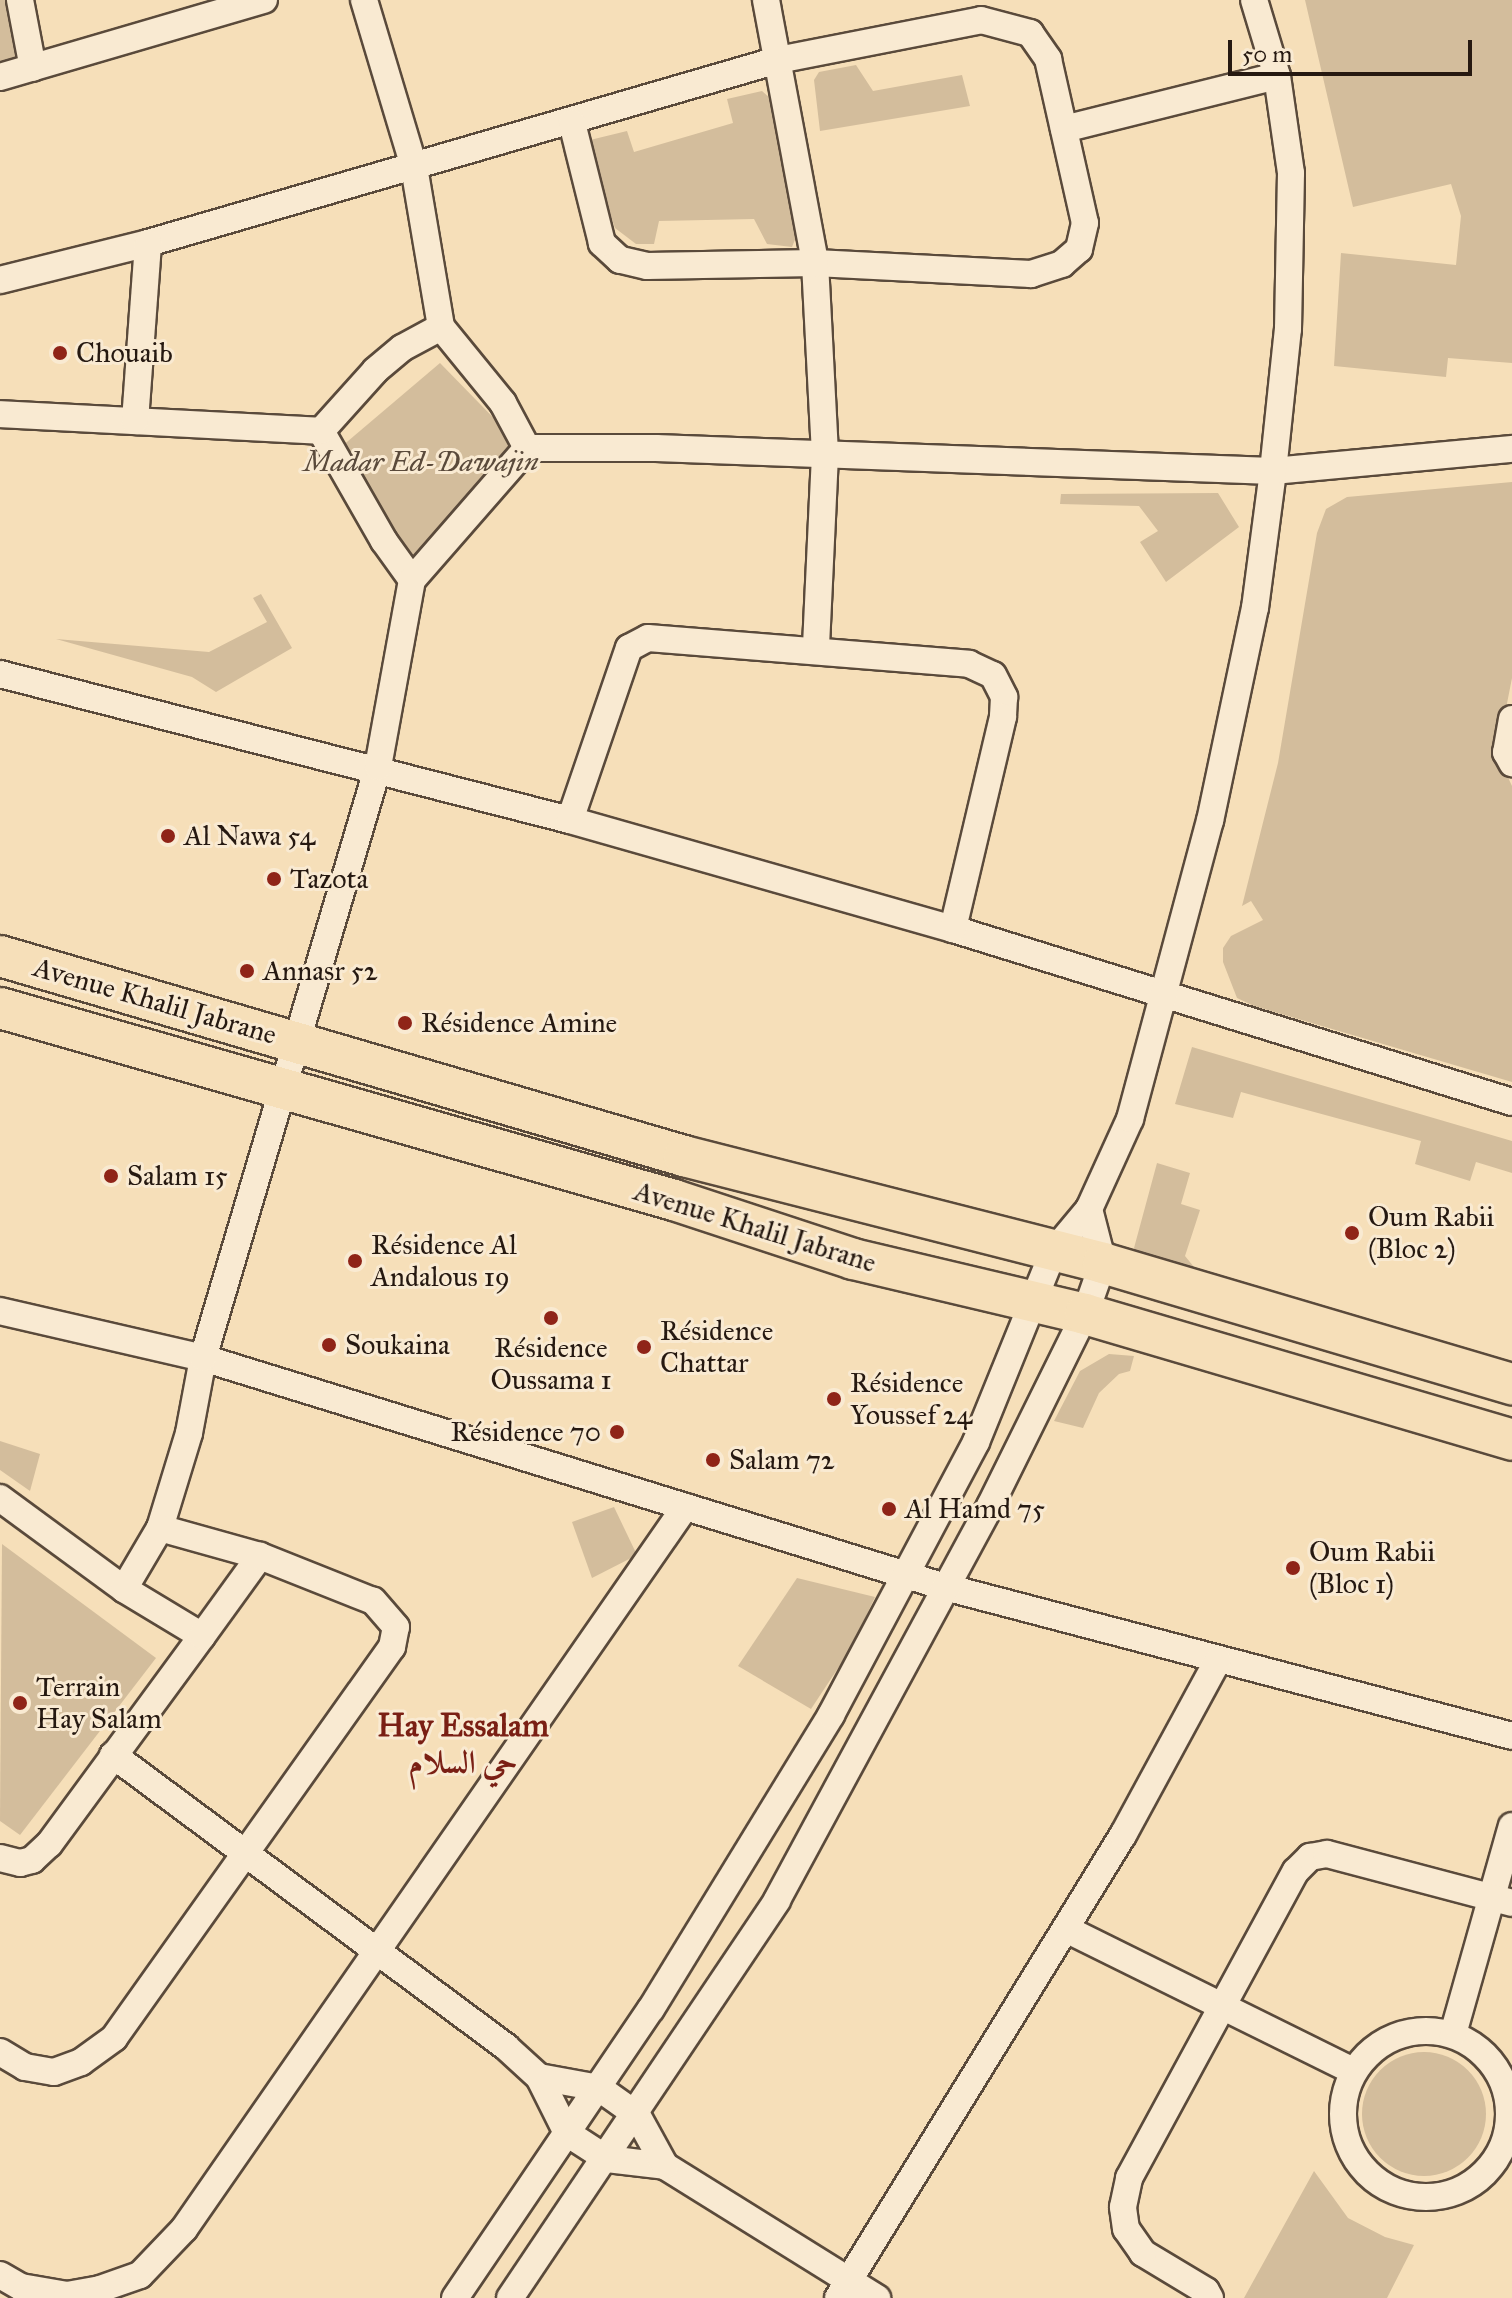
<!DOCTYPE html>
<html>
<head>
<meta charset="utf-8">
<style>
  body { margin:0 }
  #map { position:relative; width:1512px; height:2298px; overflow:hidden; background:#f6dfb9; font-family:"IM FELL Great Primer",Amiri,serif }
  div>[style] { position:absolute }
  .green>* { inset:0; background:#d3bd9c }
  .round { border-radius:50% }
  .roads { filter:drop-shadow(2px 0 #5a4a3b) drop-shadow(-2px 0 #5a4a3b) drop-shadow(0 2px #5a4a3b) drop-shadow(0 -2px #5a4a3b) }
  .street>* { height:26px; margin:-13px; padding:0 13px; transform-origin:13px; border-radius:13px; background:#f9ead2 }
  .street>.ring { margin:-13px; padding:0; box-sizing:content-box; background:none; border:26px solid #f9ead2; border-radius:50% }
  .primary>* { height:40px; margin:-20px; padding:0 20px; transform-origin:20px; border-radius:20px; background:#f6dfb9 }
  .dots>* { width:22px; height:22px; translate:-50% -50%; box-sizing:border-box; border:4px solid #f9ead2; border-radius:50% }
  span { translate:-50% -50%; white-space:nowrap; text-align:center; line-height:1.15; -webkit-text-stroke:6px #f9ead2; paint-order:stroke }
  .poi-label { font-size:28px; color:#261911 }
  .left { translate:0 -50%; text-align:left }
  .right { translate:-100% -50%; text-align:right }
  .park-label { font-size:28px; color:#5a4a3b; font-style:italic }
  .street-label { font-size:28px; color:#261911 }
  .quarter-label { font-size:32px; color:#7a1f14; font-weight:700 }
  .scale { position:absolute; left:1228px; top:40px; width:244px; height:36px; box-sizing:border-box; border:4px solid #261911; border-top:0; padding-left:10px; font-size:24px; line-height:28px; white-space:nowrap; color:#261911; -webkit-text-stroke:6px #f9ead2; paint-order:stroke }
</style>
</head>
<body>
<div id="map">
  <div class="green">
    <i style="clip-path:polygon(0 0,7px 0,20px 58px,0 62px)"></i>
    <i style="clip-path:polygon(1305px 0,1512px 0,1512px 363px,1448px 358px,1446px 377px,1334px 366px,1341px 253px,1456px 265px,1461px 216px,1451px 184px,1353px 207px)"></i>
    <i style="clip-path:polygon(856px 65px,873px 91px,962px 75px,970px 106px,820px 131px,814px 80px,819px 72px)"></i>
    <i style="clip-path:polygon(762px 91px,771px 99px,796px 237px,792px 247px,767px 244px,754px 219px,659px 221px,654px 244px,636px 244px,615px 228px,586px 141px,627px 131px,634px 152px,733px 123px,727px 99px)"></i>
    <i style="clip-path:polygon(440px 363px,520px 445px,431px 549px,412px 560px,394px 553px,341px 447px)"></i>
    <i style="clip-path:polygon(1512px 482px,1512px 678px,1497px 754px,1512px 786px,1512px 1082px,1254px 1006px,1237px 998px,1223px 962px,1223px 948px,1231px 936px,1263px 920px,1251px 901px,1242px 906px,1278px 763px,1317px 533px,1326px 509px,1347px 497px)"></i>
    <i style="clip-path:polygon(1218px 493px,1239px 527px,1166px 582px,1140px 542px,1158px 531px,1139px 506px,1060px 504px,1061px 494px)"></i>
    <i style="clip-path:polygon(261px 594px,292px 648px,216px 692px,192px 677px,56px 639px,209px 652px,267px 622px,253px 598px)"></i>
    <i style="clip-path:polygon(1192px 1047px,1512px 1141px,1512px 1173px,1476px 1162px,1470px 1181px,1415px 1164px,1421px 1141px,1241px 1092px,1233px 1118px,1175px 1104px)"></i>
    <i style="clip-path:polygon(1157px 1163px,1190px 1173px,1181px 1204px,1200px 1210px,1185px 1256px,1208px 1284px,1137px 1257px,1134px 1248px)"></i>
    <i style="clip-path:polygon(1109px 1354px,1134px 1356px,1130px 1371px,1119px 1374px,1099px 1393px,1083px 1428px,1054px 1421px,1080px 1371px)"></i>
    <i style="clip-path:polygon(0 1441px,40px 1454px,30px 1491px,0 1470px)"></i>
    <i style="clip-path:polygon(614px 1507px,637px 1555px,592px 1578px,572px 1522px)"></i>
    <i style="clip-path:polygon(2px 1544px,156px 1658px,20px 1835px,0 1821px)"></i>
    <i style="clip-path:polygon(797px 1578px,875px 1597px,850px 1650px,811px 1709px,738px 1666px)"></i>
    <i class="round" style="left:1362px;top:2052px;width:124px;height:124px"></i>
    <i style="clip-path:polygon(1314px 2171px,1348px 2218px,1385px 2237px,1414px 2245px,1387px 2298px,1244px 2298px)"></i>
  </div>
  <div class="roads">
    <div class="street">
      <i style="left:20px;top:0;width:69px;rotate:79.2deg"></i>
      <i style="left:364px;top:0;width:174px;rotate:73.3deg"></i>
      <i style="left:414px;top:167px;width:162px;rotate:80.4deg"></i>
      <i style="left:441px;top:327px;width:44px;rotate:151.7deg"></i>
      <i style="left:402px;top:348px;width:35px;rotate:140deg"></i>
      <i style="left:375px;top:371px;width:81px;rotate:132deg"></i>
      <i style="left:321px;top:431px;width:127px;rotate:60.2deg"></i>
      <i style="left:384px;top:541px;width:48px;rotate:54.3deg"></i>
      <i style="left:766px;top:0;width:268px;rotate:79.4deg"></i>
      <i style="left:815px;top:263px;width:192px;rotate:87deg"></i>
      <i style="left:825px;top:455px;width:194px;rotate:92.7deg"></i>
      <i style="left:0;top:77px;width:275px;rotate:-16.3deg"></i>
      <i style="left:1064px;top:129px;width:219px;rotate:-14deg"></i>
      <i style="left:0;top:280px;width:153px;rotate:-14deg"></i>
      <i style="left:148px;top:243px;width:656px;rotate:-16.2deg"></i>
      <i style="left:778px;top:60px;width:207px;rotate:-11.1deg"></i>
      <i style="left:981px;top:20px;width:51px;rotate:14.9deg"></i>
      <i style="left:1030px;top:33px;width:32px;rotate:55deg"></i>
      <i style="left:1048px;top:59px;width:168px;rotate:77.3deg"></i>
      <i style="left:1085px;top:223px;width:27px;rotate:103deg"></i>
      <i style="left:1079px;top:249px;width:23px;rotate:139deg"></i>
      <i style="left:1062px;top:264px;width:33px;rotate:162deg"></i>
      <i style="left:1031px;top:274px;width:216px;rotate:-177.1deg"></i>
      <i style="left:815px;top:263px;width:168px;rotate:179deg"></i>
      <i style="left:647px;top:266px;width:28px;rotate:-167deg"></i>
      <i style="left:620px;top:260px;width:25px;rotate:-137deg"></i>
      <i style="left:602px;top:243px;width:124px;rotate:-104deg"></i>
      <i style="left:0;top:414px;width:321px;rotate:3deg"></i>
      <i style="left:135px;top:421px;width:178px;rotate:-85.8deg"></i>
      <i style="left:527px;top:448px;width:129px"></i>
      <i style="left:656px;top:448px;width:617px;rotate:2.13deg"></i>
      <i style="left:1273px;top:471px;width:240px;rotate:-5.3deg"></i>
      <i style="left:0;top:674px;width:588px;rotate:14.37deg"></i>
      <i style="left:570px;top:820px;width:398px;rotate:15.9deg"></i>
      <i style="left:953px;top:929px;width:585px;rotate:17.2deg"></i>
      <i style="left:1512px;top:719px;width:34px;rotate:100deg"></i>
      <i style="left:1506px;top:752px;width:13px;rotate:61deg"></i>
      <i style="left:570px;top:820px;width:182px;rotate:-71.1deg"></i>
      <i style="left:629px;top:648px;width:21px;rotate:-28deg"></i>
      <i style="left:648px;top:638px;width:322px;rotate:4.6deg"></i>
      <i style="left:969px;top:664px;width:26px;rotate:25deg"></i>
      <i style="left:993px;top:675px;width:25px;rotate:63deg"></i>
      <i style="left:1004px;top:697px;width:20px;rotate:93deg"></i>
      <i style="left:1003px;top:717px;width:218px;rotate:103.3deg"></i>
      <i style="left:0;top:1311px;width:208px;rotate:13deg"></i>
      <i style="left:203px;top:1358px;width:777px;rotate:17.15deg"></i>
      <i style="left:945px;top:1587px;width:586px;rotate:14.72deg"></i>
      <i style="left:0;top:1498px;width:154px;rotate:36.3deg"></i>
      <i style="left:124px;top:1589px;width:91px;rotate:31.1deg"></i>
      <i style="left:202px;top:1636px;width:258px;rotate:126.3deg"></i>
      <i style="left:49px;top:1844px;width:23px;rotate:137deg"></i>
      <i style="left:32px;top:1860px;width:12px;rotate:166deg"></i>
      <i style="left:20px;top:1863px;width:21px;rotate:-166deg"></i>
      <i style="left:124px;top:1589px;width:71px;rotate:-59.5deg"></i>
      <i style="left:160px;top:1528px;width:99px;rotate:-73deg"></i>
      <i style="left:189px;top:1433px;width:76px;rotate:-79.4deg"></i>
      <i style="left:203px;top:1358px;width:616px;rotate:-73.51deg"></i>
      <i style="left:378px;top:767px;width:190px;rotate:-79.7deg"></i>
      <i style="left:412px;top:580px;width:175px;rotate:-48.9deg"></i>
      <i style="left:527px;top:448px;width:51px;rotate:-118.1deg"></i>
      <i style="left:503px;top:403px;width:98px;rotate:-129.2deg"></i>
      <i style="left:202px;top:1636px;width:99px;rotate:-54.1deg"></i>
      <i style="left:113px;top:1755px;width:490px;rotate:36.6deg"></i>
      <i style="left:506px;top:2047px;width:45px;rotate:42.3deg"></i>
      <i style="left:539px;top:2077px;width:63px;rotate:63.4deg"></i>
      <i style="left:567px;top:2133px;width:48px;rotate:33deg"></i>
      <i style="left:607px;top:2159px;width:58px;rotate:6.9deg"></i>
      <i style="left:665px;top:2166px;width:250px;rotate:31.9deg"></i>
      <i style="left:1066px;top:1929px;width:320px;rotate:26.3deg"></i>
      <i class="ring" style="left:1343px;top:2031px;width:140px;height:140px"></i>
      <i style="left:1453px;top:2034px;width:216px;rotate:-74.2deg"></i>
      <i style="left:0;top:2052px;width:29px;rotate:31deg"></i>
      <i style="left:25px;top:2067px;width:29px;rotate:10deg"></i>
      <i style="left:54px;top:2072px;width:29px;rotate:-20deg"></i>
      <i style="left:81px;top:2062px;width:41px;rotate:-36deg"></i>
      <i style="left:114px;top:2038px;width:480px;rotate:-54.6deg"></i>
      <i style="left:392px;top:1647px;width:20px;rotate:-79deg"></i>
      <i style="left:396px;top:1627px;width:35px;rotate:-131deg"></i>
      <i style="left:373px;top:1601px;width:122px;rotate:-158.3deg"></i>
      <i style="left:260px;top:1556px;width:104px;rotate:-164.4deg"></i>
      <i style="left:539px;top:2077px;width:61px;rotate:10.4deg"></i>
      <i style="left:599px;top:2088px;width:47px;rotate:35.4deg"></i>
      <i style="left:637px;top:2115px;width:58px;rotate:61.2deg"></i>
      <i style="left:0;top:2275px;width:24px;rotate:30deg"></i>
      <i style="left:21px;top:2287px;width:47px;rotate:9.9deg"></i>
      <i style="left:67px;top:2295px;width:34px;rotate:-10deg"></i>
      <i style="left:100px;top:2289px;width:42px;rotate:-19.3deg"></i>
      <i style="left:140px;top:2275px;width:64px;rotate:-46.3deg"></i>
      <i style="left:184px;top:2229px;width:879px;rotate:-55.24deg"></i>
      <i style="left:455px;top:2298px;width:349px;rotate:-55.9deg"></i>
      <i style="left:651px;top:2009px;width:345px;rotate:-58.5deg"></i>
      <i style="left:831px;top:1715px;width:309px;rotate:-62deg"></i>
      <i style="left:976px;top:1442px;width:205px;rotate:-67.9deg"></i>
      <i style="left:1053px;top:1252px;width:56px;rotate:-50.1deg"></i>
      <i style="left:1089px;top:1209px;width:99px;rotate:-65.5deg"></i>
      <i style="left:1130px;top:1119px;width:309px;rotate:-75deg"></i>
      <i style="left:1210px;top:821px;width:218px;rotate:-78.1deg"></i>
      <i style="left:1255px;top:608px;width:138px;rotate:-82.5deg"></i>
      <i style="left:1273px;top:471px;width:143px;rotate:-84deg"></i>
      <i style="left:1288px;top:329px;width:156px;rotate:-88.9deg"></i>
      <i style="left:1291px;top:173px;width:98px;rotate:-98.2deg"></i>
      <i style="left:1277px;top:76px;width:79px;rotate:-106.8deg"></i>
      <i style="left:510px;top:2298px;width:479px;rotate:-56.1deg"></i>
      <i style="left:777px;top:1900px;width:448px;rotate:-61.6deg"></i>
      <i style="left:990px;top:1506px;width:214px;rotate:-63.7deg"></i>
      <i style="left:1085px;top:1314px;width:54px;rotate:-70.6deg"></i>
      <i style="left:1103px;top:1263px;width:56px;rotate:-104.5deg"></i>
      <i style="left:838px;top:2298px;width:544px;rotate:-58.39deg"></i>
      <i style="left:1123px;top:1835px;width:199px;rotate:-61.5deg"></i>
      <i style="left:1210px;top:2298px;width:8px;rotate:-120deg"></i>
      <i style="left:1206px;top:2291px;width:74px;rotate:-148.9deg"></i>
      <i style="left:1143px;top:2253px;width:29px;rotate:-125deg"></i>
      <i style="left:1126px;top:2229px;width:22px;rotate:-98deg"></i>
      <i style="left:1123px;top:2207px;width:30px;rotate:-78deg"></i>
      <i style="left:1129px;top:2178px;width:349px;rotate:-61.5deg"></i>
      <i style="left:1296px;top:1871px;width:20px;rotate:-45deg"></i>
      <i style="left:1310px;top:1857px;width:17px;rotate:-10deg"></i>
      <i style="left:1327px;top:1854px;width:191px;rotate:14.8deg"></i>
    </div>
    <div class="primary">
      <i style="left:0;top:956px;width:713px;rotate:16.3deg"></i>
      <i style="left:684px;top:1156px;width:432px;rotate:14.3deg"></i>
      <i style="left:1103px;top:1263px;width:427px;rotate:16.5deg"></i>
      <i style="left:0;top:1008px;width:701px;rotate:15.9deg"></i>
      <i style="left:674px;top:1200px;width:188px;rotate:18.2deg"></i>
      <i style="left:853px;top:1259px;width:238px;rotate:13.3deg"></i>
      <i style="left:1085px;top:1314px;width:445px;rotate:16.4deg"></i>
    </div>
  </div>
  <div class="dots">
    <i style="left:60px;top:353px;background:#8f2418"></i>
    <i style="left:168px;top:836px;background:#8f2418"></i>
    <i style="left:274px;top:879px;background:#8f2418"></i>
    <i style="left:247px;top:971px;background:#8f2418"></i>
    <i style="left:405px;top:1023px;background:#8f2418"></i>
    <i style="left:111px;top:1176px;background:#8f2418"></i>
    <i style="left:1352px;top:1233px;background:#8f2418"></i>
    <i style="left:355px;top:1261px;background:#8f2418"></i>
    <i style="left:551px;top:1318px;background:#8f2418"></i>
    <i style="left:329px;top:1345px;background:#8f2418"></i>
    <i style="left:644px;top:1347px;background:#8f2418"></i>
    <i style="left:834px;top:1399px;background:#8f2418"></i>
    <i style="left:617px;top:1432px;background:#8f2418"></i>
    <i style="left:713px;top:1460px;background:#8f2418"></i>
    <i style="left:889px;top:1509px;background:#8f2418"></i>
    <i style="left:1293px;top:1568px;background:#8f2418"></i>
    <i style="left:20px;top:1703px;background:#8f2418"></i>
  </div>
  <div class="poi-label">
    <span class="left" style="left:76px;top:353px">Chouaib</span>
    <span class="left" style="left:184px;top:836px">Al Nawa 54</span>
    <span class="left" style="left:290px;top:879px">Tazota</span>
    <span class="left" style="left:263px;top:971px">Annasr 52</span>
    <span class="left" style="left:421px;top:1023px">Résidence Amine</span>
    <span class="left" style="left:127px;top:1176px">Salam 15</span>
    <span class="left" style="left:1368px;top:1233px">Oum Rabii<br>(Bloc 2)</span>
    <span class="left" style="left:371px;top:1261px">Résidence Al<br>Andalous 19</span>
    <span class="left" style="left:660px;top:1347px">Résidence<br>Chattar</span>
    <span class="left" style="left:345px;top:1345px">Soukaina</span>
    <span style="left:551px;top:1364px">Résidence<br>Oussama 1</span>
    <span class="left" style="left:850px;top:1399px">Résidence<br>Youssef 24</span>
    <span class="right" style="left:601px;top:1432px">Résidence 70</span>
    <span class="left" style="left:729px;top:1460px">Salam 72</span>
    <span class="left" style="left:905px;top:1509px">Al Hamd 75</span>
    <span class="left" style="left:1309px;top:1568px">Oum Rabii<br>(Bloc 1)</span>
    <span class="left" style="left:36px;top:1703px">Terrain<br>Hay Salam</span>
  </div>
  <div class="park-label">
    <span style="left:421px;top:462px">Madar Ed-Dawajin</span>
  </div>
  <div class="street-label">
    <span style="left:155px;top:1001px;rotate:16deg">Avenue Khalil Jabrane</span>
    <span style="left:755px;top:1227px;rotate:17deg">Avenue Khalil Jabrane</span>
  </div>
  <div class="quarter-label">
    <span style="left:463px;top:1745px">Hay Essalam<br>حي السلام</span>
  </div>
  <div class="scale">50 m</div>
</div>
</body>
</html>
